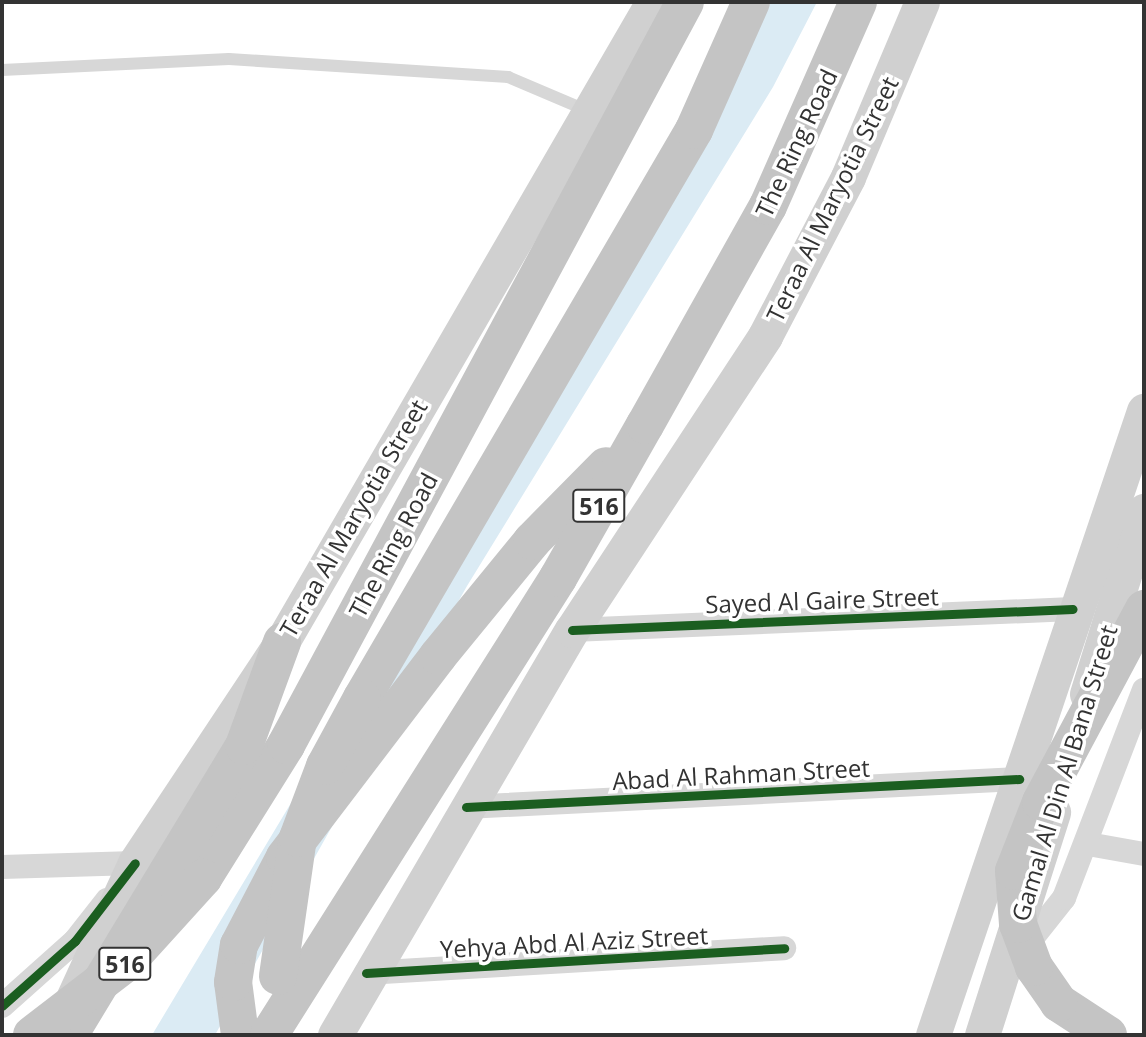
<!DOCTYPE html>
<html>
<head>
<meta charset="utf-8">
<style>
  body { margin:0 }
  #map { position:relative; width:1146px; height:1037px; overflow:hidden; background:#fff; font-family:"Open Sans",sans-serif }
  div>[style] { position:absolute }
  .water>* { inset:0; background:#dbebf4 }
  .lane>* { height:12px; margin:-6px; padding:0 6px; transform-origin:6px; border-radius:6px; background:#d7d7d7 }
  .street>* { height:24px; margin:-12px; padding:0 12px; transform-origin:12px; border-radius:12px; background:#d7d7d7 }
  .secondary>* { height:35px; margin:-17.5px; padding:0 17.5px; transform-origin:17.5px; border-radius:17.5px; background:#d0d0d0 }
  .highway>* { height:38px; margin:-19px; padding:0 19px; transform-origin:19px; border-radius:19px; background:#c4c4c4 }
  .highway-bridge>* { height:38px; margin:-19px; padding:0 19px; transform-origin:19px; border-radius:19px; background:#c4c4c4 }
  .cycleway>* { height:9px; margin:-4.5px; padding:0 4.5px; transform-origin:4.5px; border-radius:4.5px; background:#1b5e20 }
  span { translate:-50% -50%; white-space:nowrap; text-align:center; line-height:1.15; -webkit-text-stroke:7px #fff; paint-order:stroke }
  .shield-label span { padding:2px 5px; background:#fff; border:2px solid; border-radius:5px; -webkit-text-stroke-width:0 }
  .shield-label { font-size:23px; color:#333; font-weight:700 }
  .street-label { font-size:24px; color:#333 }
  .frame { position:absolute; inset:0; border:4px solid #333; pointer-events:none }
</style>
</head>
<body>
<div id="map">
  <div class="water">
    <i style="clip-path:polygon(761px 2px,817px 2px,773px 87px,467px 586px,215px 1035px,152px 1035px,717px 92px)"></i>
  </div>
  <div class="lane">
    <i style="left:2px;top:70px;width:227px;rotate:-2.8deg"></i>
    <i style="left:229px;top:59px;width:280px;rotate:3.7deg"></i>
    <i style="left:508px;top:77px;width:87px;rotate:23deg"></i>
  </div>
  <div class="street">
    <i style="left:572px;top:630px;width:501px;rotate:-2.4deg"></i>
    <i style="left:466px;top:807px;width:554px;rotate:-2.9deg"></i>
    <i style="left:1088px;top:844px;width:57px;rotate:10.1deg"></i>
    <i style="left:2px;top:867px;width:133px;rotate:-1.7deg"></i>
    <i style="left:1018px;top:956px;width:74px;rotate:-51.6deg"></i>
    <i style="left:1064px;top:898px;width:223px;rotate:-69deg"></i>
    <i style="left:366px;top:973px;width:419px;rotate:-3.4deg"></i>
    <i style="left:2px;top:1006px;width:98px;rotate:-41.7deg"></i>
    <i style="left:75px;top:941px;width:52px;rotate:-52deg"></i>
  </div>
  <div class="secondary">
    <i style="left:1087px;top:694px;width:192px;rotate:-72.7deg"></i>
    <i style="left:64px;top:1018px;width:170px;rotate:-65.4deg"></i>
    <i style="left:135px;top:863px;width:265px;rotate:-56.4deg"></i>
    <i style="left:282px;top:642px;width:740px;rotate:-59.9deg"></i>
    <i style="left:335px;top:1035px;width:469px;rotate:-59.7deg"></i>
    <i style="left:572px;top:630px;width:352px;rotate:-56.7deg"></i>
    <i style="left:765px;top:336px;width:179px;rotate:-62.4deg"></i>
    <i style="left:848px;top:177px;width:190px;rotate:-67.1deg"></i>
    <i style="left:933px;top:1035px;width:659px;rotate:-71.32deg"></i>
    <i style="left:982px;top:1035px;width:234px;rotate:-72.3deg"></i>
  </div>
  <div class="highway">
    <i style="left:362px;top:698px;width:658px;rotate:-59.69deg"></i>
    <i style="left:694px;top:130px;width:140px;rotate:-66deg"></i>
    <i style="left:203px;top:878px;width:157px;rotate:-58deg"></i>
    <i style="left:286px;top:745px;width:843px;rotate:-61.76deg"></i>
    <i style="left:69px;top:1035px;width:338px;rotate:-58.8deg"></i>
    <i style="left:244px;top:746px;width:111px;rotate:-69.9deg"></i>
    <i style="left:240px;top:1035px;width:53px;rotate:-97.5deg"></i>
    <i style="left:233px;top:982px;width:37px;rotate:-81deg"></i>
    <i style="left:239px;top:945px;width:99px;rotate:-62.4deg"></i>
    <i style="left:285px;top:857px;width:253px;rotate:-52.7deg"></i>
    <i style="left:438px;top:656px;width:149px;rotate:-50.7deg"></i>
    <i style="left:532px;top:541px;width:105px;rotate:-45.4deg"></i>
    <i style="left:269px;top:1035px;width:541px;rotate:-57.69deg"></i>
    <i style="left:558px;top:578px;width:176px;rotate:-60.4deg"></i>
    <i style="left:645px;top:425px;width:251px;rotate:-60.7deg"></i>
    <i style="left:768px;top:206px;width:223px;rotate:-66.2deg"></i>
  </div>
  <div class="highway-bridge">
    <i style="left:278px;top:976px;width:139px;rotate:-81.8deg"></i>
    <i style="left:298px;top:838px;width:77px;rotate:-69.4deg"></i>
    <i style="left:325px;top:766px;width:77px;rotate:-61.4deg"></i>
    <i style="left:32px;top:1035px;width:118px;rotate:-37.5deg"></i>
    <i style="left:126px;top:963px;width:115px;rotate:-47.8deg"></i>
    <i style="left:1108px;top:1035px;width:59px;rotate:-146.9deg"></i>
    <i style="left:1059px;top:1003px;width:44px;rotate:-124.8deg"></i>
    <i style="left:1034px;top:967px;width:46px;rotate:-110.4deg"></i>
    <i style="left:1018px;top:924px;width:53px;rotate:-94.3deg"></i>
    <i style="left:1014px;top:871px;width:74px;rotate:-68.6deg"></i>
    <i style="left:1041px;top:802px;width:219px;rotate:-61.9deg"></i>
  </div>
  <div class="cycleway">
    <i style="left:572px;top:630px;width:501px;rotate:-2.4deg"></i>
    <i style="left:466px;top:807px;width:554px;rotate:-2.9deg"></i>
    <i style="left:366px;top:973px;width:419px;rotate:-3.4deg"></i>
    <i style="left:2px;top:1006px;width:98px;rotate:-41.7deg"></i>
    <i style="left:75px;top:941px;width:98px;rotate:-52.4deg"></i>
  </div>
  <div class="shield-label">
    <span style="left:599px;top:506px">516</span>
    <span style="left:125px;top:964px">516</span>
  </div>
  <div class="street-label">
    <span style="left:796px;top:143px;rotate:-65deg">The Ring Road</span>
    <span style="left:832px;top:199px;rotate:-64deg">Teraa Al Maryotia Street</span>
    <span style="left:353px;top:518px;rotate:-60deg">Teraa Al Maryotia Street</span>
    <span style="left:393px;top:545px;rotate:-62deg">The Ring Road</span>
    <span style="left:822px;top:600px;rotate:-2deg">Sayed Al Gaire Street</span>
    <span style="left:1064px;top:773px;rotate:-73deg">Gamal Al Din Al Bana Street</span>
    <span style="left:741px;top:774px;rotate:-3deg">Abad Al Rahman Street</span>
    <span style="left:574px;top:942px;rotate:-3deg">Yehya Abd Al Aziz Street</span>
  </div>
  <div class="frame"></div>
</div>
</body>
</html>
